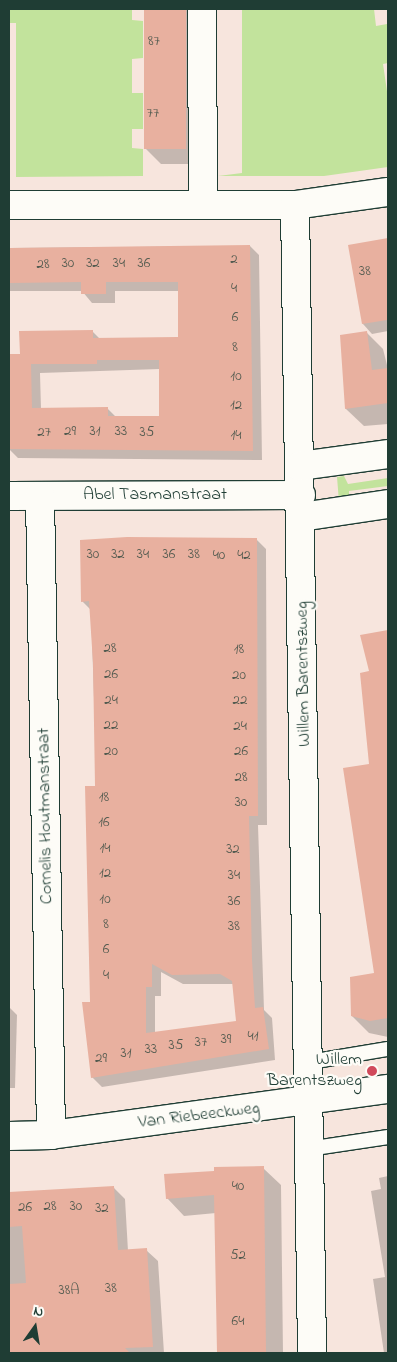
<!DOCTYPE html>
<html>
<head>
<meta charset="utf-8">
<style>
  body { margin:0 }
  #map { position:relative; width:397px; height:1362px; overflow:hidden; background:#f7e5dd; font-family:"Indie Flower",sans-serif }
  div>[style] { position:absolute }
  .green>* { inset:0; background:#c2e39c }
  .shadow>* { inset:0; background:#0003 }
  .building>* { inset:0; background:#e8b09f; transform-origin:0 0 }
  .roads { filter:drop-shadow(1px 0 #1f3d34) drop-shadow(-1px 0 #1f3d34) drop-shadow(0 1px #1f3d34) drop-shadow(0 -1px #1f3d34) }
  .service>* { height:14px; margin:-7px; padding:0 7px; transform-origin:7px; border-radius:7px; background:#fdfcf7 }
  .minor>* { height:28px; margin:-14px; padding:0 14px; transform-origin:14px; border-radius:14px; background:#fdfcf7 }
  .tertiary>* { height:28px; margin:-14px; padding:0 14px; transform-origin:14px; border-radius:14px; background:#fdfcf7 }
  .dots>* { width:14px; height:14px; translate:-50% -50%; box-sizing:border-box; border:2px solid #fdfcf7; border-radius:50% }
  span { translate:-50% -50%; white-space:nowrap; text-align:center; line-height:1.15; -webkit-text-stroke:4.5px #fdfcf7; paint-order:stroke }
  .number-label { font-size:15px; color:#515a4f }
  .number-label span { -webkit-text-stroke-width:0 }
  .street-label { font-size:18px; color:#1f3d34 }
  .poi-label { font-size:18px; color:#1f3d34 }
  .right { translate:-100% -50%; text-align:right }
  .frame { position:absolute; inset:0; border:10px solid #1f3d34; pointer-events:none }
  .north { position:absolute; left:10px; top:1302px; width:50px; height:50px; -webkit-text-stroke:4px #fdfcf7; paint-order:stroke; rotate:13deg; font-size:14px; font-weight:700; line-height:20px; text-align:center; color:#1f3d34 }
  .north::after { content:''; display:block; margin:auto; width:18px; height:22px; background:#1f3d34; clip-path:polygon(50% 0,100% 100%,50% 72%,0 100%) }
</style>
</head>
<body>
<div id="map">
  <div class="green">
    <i style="clip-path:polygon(9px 9px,132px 9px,132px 20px,143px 21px,143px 58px,132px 59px,132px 93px,143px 93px,143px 129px,132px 129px,132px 148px,143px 149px,143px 176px,16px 177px,16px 23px,9px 23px)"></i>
    <i style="clip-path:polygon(242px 9px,374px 9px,376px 26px,387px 24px,388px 34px,388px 63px,383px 64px,388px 98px,388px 167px,324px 176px,218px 176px,242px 173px)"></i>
    <i style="clip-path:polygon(344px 476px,348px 484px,388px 478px,388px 486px,349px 491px,349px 498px,339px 502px,337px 477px)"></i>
  </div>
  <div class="shadow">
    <i style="clip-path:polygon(145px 9px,204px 9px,202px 164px,161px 164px,146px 149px)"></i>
    <i style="clip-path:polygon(388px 240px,388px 331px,372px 334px,363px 324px,350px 246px)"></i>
    <i style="clip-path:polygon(evenodd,250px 246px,259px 255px,262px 460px,18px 458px,9px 449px,9px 355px,21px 355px,92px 331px,100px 339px,180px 338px,179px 291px,115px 291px,115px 303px,92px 303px,82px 291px,9px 291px,9px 248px,250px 246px,160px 369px,160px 417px,117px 418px,107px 408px,41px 409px,40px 373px,160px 369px)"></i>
    <i style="clip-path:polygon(366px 332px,383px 349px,388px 369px,388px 424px,364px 426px,346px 409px,341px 336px)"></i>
    <i style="clip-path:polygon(evenodd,256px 539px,266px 549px,267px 825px,258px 825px,264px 1010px,272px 1018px,275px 1060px,102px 1087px,92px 1077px,97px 787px,91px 610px,82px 601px,256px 539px,161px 972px,183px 984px,233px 984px,238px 1023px,155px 1033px,155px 996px,161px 996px,161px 972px)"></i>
    <i style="clip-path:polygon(388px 631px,388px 1037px,369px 1033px,352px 1016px,375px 974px,371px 672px,362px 636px)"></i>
    <i style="clip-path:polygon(9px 1007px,17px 1015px,15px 1088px,9px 1088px)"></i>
    <i style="clip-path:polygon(263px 1168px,281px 1185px,283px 1353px,218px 1353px,216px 1213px,184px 1216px,167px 1198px)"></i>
    <i style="clip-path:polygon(388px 1176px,388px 1353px,384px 1353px,373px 1279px,385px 1277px,371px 1191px,381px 1189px,379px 1178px)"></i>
    <i style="clip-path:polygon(114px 1188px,125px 1199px,128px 1251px,146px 1250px,158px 1261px,164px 1353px,9px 1353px,9px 1193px)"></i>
  </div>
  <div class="building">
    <i style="left:144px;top:9px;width:42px;height:140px"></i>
    <i style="clip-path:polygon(388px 238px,387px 320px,362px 324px,348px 245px)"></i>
    <i style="clip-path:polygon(evenodd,250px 245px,253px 451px,9px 449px,9px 354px,20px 354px,19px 331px,93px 330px,93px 338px,178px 337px,178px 282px,106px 282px,106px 294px,81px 294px,81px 282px,9px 283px,9px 248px,250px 245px,97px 360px,159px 360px,159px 416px,108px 416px,108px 407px,32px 408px,31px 364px,97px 364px,97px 360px)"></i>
    <i style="clip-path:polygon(367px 331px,372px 370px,388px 368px,388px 403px,345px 409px,340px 335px)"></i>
    <i style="clip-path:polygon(evenodd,127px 537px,257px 538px,258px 816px,249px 816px,252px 960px,255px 1008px,263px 1007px,269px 1049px,91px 1078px,82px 1002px,90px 1002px,85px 786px,95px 786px,93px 663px,89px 601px,81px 602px,80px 540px,127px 537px,152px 964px,172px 975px,220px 974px,232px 981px,236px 1021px,146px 1033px,146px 987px,152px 987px,152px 964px)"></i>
    <i style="clip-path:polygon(388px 630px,388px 1018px,370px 1021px,351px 1016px,350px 977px,374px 973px,343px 768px,369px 764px,360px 673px,369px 671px,360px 635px)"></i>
    <i style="clip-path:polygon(264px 1166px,266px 1353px,217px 1353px,214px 1195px,166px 1199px,164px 1174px,214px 1171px,214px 1167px)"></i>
    <i style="clip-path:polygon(114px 1186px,118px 1250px,147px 1248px,153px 1347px,125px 1348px,130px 1353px,9px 1353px,9px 1284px,26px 1283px,22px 1226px,9px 1227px,9px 1192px)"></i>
  </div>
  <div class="roads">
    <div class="service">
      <i style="left:310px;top:1062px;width:79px;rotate:-9.5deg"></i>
      <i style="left:308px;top:1149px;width:81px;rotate:-8.5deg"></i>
    </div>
    <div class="minor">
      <i style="left:202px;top:9px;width:196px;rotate:89.7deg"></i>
      <i style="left:9px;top:205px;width:286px"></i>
      <i style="left:295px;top:205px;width:94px;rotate:-8deg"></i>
      <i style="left:295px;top:205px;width:1148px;rotate:89.15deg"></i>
      <i style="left:300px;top:466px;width:89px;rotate:-7.8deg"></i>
      <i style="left:9px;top:496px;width:292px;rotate:-0.2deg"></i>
      <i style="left:40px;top:496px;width:639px;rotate:89.01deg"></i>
      <i style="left:301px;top:517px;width:88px;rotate:-8.5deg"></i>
    </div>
    <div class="tertiary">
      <i style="left:9px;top:1136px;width:42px;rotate:-1.4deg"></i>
      <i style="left:51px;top:1135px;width:340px;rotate:-7.8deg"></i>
    </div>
  </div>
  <div class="dots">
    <i style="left:372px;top:1071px;background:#d1495b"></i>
  </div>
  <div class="number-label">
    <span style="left:154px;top:42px">87</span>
    <span style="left:153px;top:114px">77</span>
    <span style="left:234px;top:260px">2</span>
    <span style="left:68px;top:264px">30</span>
    <span style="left:93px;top:264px">32</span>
    <span style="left:119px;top:264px">34</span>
    <span style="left:144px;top:264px">36</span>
    <span style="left:43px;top:265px">28</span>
    <span style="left:365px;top:272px">38</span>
    <span style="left:234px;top:289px">4</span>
    <span style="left:235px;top:318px">6</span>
    <span style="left:235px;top:348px">8</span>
    <span style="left:236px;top:377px">10</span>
    <span style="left:236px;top:406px">12</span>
    <span style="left:70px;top:432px">29</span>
    <span style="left:95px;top:432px">31</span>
    <span style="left:121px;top:432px">33</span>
    <span style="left:44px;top:433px">27</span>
    <span style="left:147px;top:433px">35</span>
    <span style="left:236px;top:436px">14</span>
    <span style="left:93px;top:555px">30</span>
    <span style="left:118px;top:555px">32</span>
    <span style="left:143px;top:555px">34</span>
    <span style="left:169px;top:555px">36</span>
    <span style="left:194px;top:555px">38</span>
    <span style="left:219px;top:556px">40</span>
    <span style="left:244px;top:556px">42</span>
    <span style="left:110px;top:649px">28</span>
    <span style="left:239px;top:650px">18</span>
    <span style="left:111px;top:675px">26</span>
    <span style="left:239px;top:676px">20</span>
    <span style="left:111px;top:701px">24</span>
    <span style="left:240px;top:701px">22</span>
    <span style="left:111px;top:726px">22</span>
    <span style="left:240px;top:727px">24</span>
    <span style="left:111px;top:752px">20</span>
    <span style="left:241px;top:752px">26</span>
    <span style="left:241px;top:778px">28</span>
    <span style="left:104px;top:798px">18</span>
    <span style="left:241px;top:803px">30</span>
    <span style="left:104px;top:823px">16</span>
    <span style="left:105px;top:849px">14</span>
    <span style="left:233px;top:850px">32</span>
    <span style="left:105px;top:874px">12</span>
    <span style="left:234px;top:876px">34</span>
    <span style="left:105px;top:900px">10</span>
    <span style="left:234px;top:902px">36</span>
    <span style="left:106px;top:925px">8</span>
    <span style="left:234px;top:927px">38</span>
    <span style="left:106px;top:950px">6</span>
    <span style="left:106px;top:976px">4</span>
    <span style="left:253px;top:1037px">41</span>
    <span style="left:226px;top:1040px">39</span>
    <span style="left:201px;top:1043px">37</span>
    <span style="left:176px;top:1046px">35</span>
    <span style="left:151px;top:1050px">33</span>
    <span style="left:126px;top:1054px">31</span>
    <span style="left:101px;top:1059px">29</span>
    <span style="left:238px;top:1187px">40</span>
    <span style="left:50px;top:1207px">28</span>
    <span style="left:76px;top:1207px">30</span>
    <span style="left:25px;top:1208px">26</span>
    <span style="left:102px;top:1209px">32</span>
    <span style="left:238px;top:1256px">52</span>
    <span style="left:111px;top:1289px">38</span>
    <span style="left:69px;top:1291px">38A</span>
    <span style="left:238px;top:1322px">64</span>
  </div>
  <div class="street-label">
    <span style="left:155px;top:495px">Abel Tasmanstraat</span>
    <span style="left:304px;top:674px;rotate:-91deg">Willem Barentszweg</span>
    <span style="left:46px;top:816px;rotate:-91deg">Cornelis Houtmanstraat</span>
    <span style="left:199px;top:1116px;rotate:-7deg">Van Riebeeckweg</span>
  </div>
  <div class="poi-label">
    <span class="right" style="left:362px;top:1071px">Willem<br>Barentszweg</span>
  </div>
  <div class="frame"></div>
  <div class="north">N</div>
</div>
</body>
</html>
